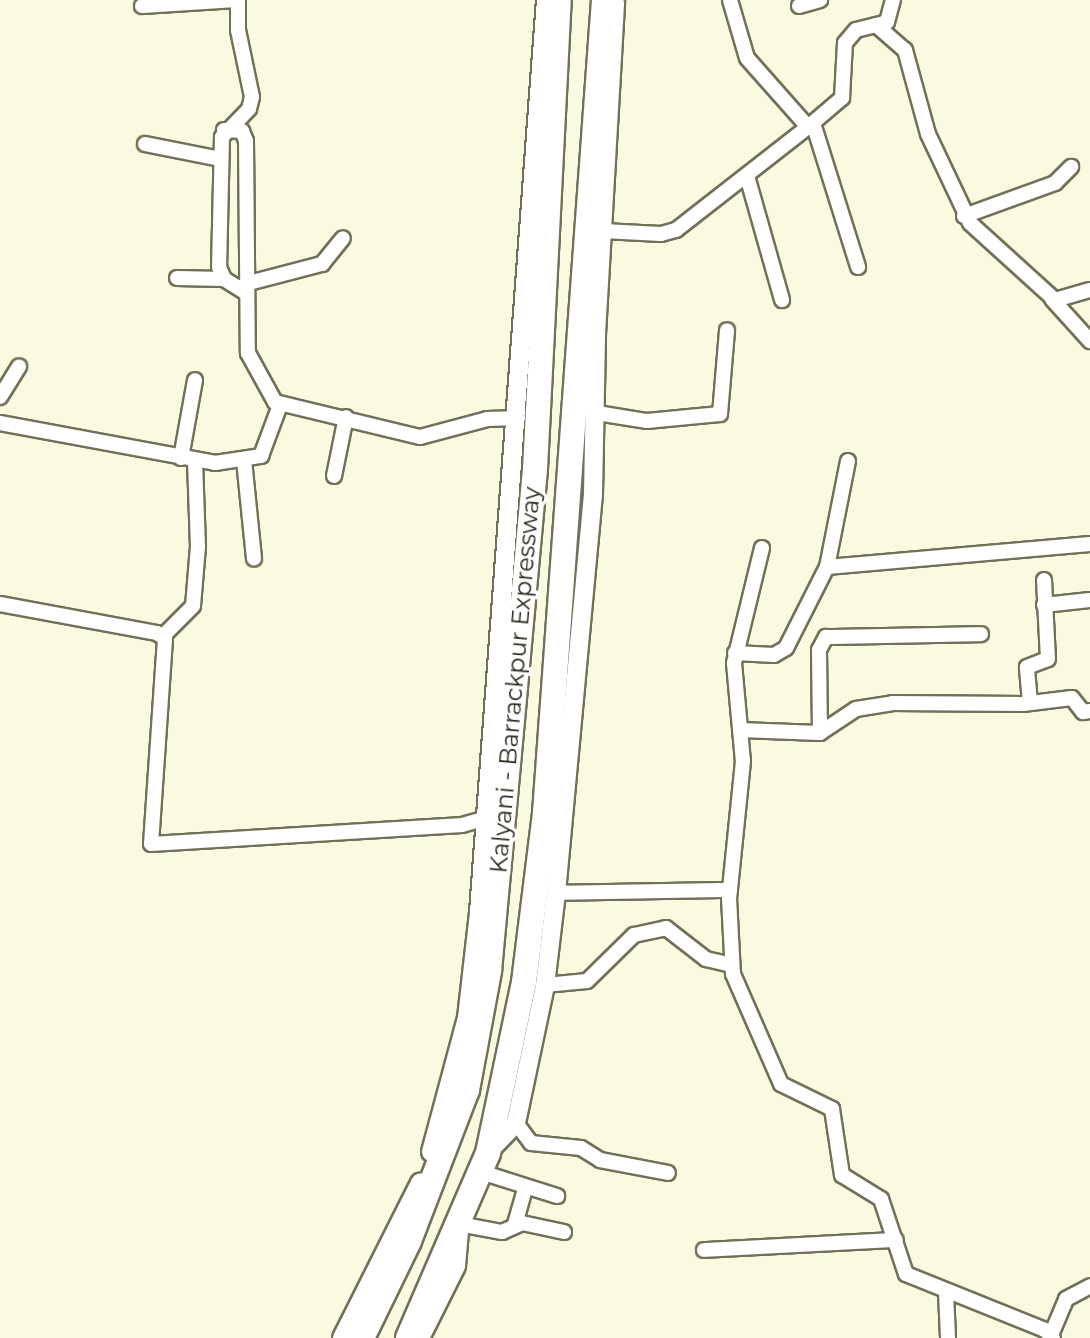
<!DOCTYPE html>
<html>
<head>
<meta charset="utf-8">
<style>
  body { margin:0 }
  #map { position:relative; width:1090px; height:1338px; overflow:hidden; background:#f9fadf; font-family:Montserrat,sans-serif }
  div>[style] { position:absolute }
  .roads { filter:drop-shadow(2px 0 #71715a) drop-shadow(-2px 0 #71715a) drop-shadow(0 2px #71715a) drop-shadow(0 -2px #71715a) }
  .street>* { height:14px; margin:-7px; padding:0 7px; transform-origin:7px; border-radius:7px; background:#fff }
  .secondary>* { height:18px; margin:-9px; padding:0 9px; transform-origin:9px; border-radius:9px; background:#fff }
  .highway>* { height:24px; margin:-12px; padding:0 12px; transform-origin:12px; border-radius:12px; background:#fff }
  span { translate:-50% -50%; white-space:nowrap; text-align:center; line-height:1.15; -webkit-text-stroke:7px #fff; paint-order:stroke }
  .street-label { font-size:24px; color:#2a2a20 }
</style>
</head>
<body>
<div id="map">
  <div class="roads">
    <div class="street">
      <i style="left:238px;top:0;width:30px;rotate:90deg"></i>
      <i style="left:238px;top:30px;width:68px;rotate:78.2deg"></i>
      <i style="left:252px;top:97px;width:12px;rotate:104deg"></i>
      <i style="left:249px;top:109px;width:39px;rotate:134deg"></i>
      <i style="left:222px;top:137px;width:130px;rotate:91.3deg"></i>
      <i style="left:219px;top:267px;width:13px;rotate:67deg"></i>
      <i style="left:224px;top:279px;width:25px;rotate:32deg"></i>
      <i style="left:730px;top:0;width:60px;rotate:73.7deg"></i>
      <i style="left:747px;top:58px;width:92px;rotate:48.5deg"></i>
      <i style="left:142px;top:6px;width:95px;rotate:-3.6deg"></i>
      <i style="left:799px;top:6px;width:22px;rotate:-16deg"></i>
      <i style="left:876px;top:25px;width:38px;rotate:41deg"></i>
      <i style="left:905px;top:50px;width:87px;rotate:74.7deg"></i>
      <i style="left:928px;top:134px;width:98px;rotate:64.7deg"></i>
      <i style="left:970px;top:223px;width:115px;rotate:42.2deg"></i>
      <i style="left:1055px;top:300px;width:36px;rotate:-16deg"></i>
      <i style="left:813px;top:123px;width:151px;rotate:72.6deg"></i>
      <i style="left:224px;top:130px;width:18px;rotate:3deg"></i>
      <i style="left:242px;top:131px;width:11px;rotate:68deg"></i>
      <i style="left:246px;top:141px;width:212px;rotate:89.5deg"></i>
      <i style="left:248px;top:353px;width:56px;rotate:61.1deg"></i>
      <i style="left:275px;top:402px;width:149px;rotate:13.6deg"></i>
      <i style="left:420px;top:437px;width:69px;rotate:-15deg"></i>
      <i style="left:487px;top:419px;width:31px;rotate:-2deg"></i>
      <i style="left:145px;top:144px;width:77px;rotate:11.2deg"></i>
      <i style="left:747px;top:176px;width:129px;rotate:74.2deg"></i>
      <i style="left:964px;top:216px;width:97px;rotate:-19.9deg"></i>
      <i style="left:1055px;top:183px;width:23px;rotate:-45deg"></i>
      <i style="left:603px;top:231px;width:58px;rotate:3deg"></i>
      <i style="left:661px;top:234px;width:16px;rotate:-15deg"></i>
      <i style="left:676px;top:230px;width:167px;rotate:-38deg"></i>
      <i style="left:808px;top:127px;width:45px;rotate:-40.5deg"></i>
      <i style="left:842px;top:98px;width:55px;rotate:-86.9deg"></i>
      <i style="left:845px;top:43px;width:17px;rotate:-50deg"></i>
      <i style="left:856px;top:30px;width:32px;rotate:-14deg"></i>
      <i style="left:887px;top:22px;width:23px;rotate:-75deg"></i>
      <i style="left:177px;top:278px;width:47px;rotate:1.2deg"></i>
      <i style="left:245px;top:284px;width:80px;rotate:-14.6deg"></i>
      <i style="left:322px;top:264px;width:33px;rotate:-51deg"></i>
      <i style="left:1052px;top:299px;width:57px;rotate:47.9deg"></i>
      <i style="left:0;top:397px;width:36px;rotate:-58deg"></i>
      <i style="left:597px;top:413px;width:51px;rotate:9.1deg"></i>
      <i style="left:647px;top:421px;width:73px;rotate:-5.5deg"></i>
      <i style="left:720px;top:414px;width:84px;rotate:-85.2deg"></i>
      <i style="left:0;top:423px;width:219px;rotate:10.5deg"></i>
      <i style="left:215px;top:463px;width:47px;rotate:-8.7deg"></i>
      <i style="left:261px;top:456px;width:54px;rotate:-69.6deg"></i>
      <i style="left:181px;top:458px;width:79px;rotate:-79.8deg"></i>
      <i style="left:244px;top:460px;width:99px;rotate:84.2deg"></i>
      <i style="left:334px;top:476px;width:60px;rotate:-78.5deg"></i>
      <i style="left:762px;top:548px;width:118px;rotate:103.7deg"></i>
      <i style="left:734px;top:663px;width:98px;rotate:84.8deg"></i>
      <i style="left:743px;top:761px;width:138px;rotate:95.8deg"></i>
      <i style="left:729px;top:898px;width:76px;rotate:87deg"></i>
      <i style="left:733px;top:974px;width:120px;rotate:66.4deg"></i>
      <i style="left:781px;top:1084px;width:57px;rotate:26.1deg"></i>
      <i style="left:832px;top:1109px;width:67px;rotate:81.4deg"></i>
      <i style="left:842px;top:1175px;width:46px;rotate:31.6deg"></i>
      <i style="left:881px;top:1199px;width:79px;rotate:71.6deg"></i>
      <i style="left:906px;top:1274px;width:150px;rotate:21.9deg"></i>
      <i style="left:1045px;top:1330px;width:11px;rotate:45deg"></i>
      <i style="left:827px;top:567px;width:264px;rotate:-5deg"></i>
      <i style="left:0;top:604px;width:160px;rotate:10.5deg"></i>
      <i style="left:157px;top:633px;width:10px;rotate:37deg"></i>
      <i style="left:165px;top:639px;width:205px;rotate:93.9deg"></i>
      <i style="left:151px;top:844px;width:312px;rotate:-3.5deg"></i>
      <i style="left:462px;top:825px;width:25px;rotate:-16deg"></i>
      <i style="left:1044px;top:605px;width:46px;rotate:-6.2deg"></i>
      <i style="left:163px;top:636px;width:42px;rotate:-45deg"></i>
      <i style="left:193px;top:606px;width:59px;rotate:-85.2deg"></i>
      <i style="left:198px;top:547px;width:85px;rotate:-92deg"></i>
      <i style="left:735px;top:653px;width:39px;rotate:3deg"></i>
      <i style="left:774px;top:655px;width:14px;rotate:-30deg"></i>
      <i style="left:786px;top:648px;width:91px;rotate:-63.2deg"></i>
      <i style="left:827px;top:567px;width:108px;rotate:-78.8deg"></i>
      <i style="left:1030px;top:703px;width:36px;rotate:-95deg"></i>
      <i style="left:1027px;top:667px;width:22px;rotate:-21deg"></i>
      <i style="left:1048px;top:659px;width:79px;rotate:-92.9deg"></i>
      <i style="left:740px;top:730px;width:80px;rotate:2.1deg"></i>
      <i style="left:820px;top:733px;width:43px;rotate:-33.7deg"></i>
      <i style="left:856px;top:709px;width:36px;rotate:-9deg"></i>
      <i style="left:892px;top:703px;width:131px;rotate:0.4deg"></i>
      <i style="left:1023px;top:704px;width:49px;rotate:-7deg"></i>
      <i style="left:1072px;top:698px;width:18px;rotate:52deg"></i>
      <i style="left:1083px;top:712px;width:7px;rotate:-8deg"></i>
      <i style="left:820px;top:733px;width:83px;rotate:-90.7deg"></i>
      <i style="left:819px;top:650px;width:15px;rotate:-62deg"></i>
      <i style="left:826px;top:637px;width:155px;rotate:-1.1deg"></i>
      <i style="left:556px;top:893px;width:174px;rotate:-1deg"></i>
      <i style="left:545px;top:985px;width:42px;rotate:-5.4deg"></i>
      <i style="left:587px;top:981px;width:66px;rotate:-44.4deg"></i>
      <i style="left:634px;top:935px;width:33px;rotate:-12deg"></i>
      <i style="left:666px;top:928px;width:51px;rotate:37.8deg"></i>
      <i style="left:706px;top:959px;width:26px;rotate:13deg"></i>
      <i style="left:516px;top:1123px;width:25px;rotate:53deg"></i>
      <i style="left:531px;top:1143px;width:50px;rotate:5.7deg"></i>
      <i style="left:581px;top:1148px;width:22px;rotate:32deg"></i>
      <i style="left:600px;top:1160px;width:69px;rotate:10.8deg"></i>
      <i style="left:481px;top:1172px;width:80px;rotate:17.5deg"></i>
      <i style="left:459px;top:1224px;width:44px;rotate:10.5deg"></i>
      <i style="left:502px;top:1232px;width:22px;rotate:-24deg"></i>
      <i style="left:522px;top:1223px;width:43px;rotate:12.1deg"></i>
      <i style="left:515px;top:1224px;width:37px;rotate:-74deg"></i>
      <i style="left:704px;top:1250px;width:192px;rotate:-3deg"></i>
      <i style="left:946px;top:1292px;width:46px;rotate:87.5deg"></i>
      <i style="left:1051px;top:1335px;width:39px;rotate:-67deg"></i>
      <i style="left:1066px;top:1299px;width:27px;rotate:-28deg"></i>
    </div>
    <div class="secondary">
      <i style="left:431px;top:1152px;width:139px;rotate:-75deg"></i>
      <i style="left:467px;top:1018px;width:107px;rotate:-83.5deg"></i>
      <i style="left:479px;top:912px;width:914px;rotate:-85.8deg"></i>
      <i style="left:488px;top:1152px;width:40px;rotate:-46deg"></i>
      <i style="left:516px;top:1123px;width:141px;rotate:-78.1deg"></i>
      <i style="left:545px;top:985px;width:93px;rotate:-83.2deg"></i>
      <i style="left:556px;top:893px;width:401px;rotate:-84.7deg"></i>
      <i style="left:593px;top:494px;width:160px;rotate:-88.9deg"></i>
      <i style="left:596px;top:334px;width:332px;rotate:-86.7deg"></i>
      <i style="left:342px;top:1338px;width:174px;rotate:-63.3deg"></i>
      <i style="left:420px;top:1338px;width:80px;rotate:-63.4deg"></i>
      <i style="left:456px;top:1266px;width:35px;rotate:-85deg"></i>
    </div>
    <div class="highway">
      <i style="left:362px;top:1338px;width:108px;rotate:-64.1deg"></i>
      <i style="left:409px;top:1241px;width:162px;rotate:-69deg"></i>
      <i style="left:467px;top:1090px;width:121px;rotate:-79.5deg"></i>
      <i style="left:489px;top:971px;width:504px;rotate:-84.76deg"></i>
      <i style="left:535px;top:469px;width:470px;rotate:-87.1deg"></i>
      <i style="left:408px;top:1338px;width:202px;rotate:-66.6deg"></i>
      <i style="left:488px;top:1153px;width:175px;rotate:-78.1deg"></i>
      <i style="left:524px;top:982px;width:170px;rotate:-82.9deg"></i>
      <i style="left:545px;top:813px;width:815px;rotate:-85.85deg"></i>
    </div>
  </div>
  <div class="street-label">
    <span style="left:515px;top:680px;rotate:-85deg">Kalyani - Barrackpur Expressway</span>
  </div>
</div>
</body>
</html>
